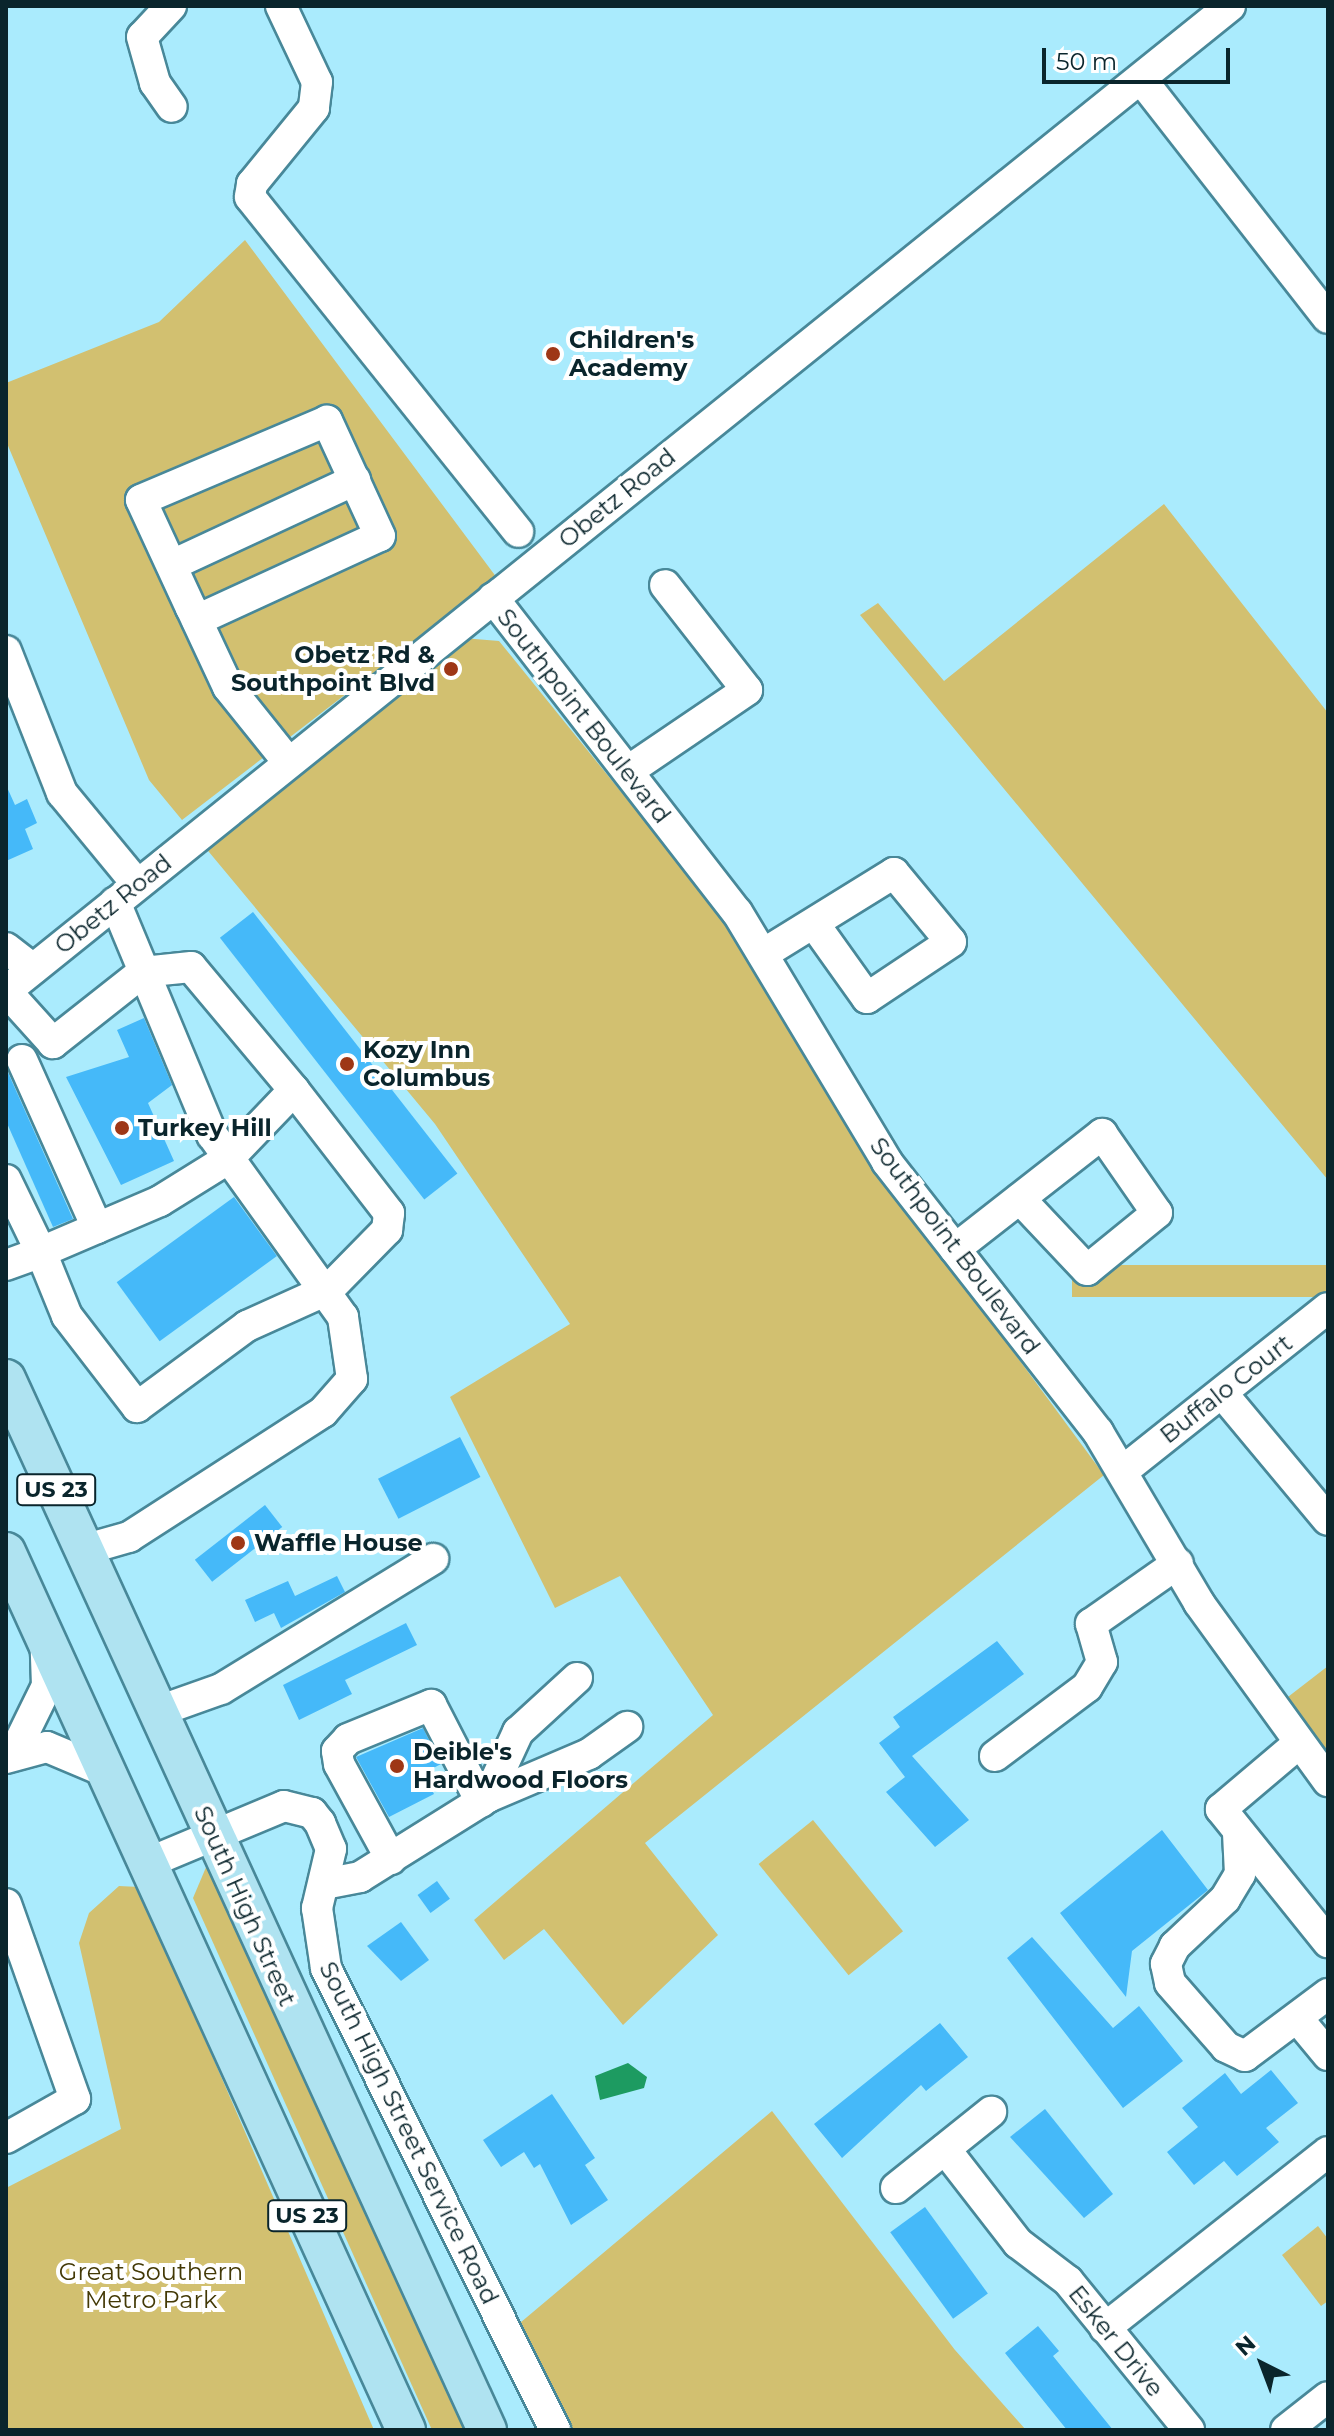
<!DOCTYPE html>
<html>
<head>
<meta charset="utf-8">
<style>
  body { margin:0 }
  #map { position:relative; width:1334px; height:2436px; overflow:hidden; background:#aaebfd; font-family:Montserrat,sans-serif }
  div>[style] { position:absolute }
  .green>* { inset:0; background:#d2c070; transform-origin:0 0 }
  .water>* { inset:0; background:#1d9b61 }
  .building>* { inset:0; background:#45b9f9; transform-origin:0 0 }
  .roads { filter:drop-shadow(2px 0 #488899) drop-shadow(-2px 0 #488899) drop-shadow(0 2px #488899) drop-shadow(0 -2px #488899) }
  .minor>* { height:30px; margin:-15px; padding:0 15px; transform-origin:15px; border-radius:15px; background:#fff }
  .major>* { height:38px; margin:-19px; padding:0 19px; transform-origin:19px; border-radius:19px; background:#afe3f1 }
  .dots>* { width:22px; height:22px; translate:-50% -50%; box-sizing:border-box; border:4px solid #fff; border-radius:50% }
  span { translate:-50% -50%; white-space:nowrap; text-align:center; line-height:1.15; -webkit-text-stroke:8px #fff; paint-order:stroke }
  .shield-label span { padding:2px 6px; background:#fff; border:2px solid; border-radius:6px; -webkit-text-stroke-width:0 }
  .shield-label { font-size:22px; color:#0a252c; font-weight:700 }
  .poi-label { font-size:24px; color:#0a252c; font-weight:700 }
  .left { translate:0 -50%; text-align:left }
  .right { translate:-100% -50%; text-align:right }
  .street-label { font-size:24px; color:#0a252c }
  .park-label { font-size:24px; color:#433906 }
  .frame { position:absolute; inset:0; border:8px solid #0a252c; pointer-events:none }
  .north { position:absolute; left:1222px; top:2324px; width:80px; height:80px; -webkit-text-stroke:6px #fff; paint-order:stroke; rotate:318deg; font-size:22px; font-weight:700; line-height:32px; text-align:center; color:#0a252c }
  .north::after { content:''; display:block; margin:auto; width:28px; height:36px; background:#0a252c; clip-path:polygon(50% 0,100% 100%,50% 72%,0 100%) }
  .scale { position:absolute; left:1042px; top:48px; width:188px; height:36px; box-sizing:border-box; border:4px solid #0a252c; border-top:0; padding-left:10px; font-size:24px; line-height:28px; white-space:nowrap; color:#0a252c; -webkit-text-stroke:6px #fff; paint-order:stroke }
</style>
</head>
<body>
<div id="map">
  <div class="green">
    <i style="clip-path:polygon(245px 240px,497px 578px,182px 820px,149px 780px,6px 441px,6px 383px,159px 322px)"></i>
    <i style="clip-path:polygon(1164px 504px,1328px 713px,1328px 1180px,860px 615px,878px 603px,944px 681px)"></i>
    <i style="clip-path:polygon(463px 638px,499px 641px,724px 919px,867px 1153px,1104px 1475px,645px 1843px,718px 1935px,623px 2025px,544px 1929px,504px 1960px,474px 1920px,713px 1715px,620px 1576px,555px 1608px,450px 1397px,570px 1324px,435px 1124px,204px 846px)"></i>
    <i style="left:1328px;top:1265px;width:32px;height:256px;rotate:90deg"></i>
    <i style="clip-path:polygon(1328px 1666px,1328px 1752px,1284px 1700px)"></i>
    <i style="left:813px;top:1820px;width:143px;height:70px;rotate:51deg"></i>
    <i style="clip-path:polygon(207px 1865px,467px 2430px,432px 2430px,193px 1898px)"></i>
    <i style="clip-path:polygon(119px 1886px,139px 1887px,374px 2430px,6px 2430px,6px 2188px,121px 2129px,79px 1943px,89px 1913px)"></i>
    <i style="clip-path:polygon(772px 2111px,955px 2350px,1026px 2430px,564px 2430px,514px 2328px)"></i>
    <i style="clip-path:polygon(1318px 2226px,1328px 2239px,1328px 2301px,1321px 2306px,1282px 2255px)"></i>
  </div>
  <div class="water">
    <i style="clip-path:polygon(628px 2063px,647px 2077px,644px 2088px,600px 2100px,595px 2076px)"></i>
  </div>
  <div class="building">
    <i style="clip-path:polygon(6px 785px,15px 805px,27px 799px,37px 823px,25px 829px,33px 849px,6px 861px)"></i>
    <i style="left:253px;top:912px;width:332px;height:42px;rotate:52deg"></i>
    <i style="clip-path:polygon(144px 1018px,172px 1085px,148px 1103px,174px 1161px,121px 1185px,66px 1077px,129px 1057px,117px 1030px)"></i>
    <i style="clip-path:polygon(6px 1068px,73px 1219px,53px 1227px,6px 1121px)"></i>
    <i style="left:234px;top:1197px;width:73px;height:145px;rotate:54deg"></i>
    <i style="left:460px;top:1437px;width:45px;height:92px;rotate:63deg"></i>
    <i style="left:265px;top:1505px;width:28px;height:89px;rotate:52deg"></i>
    <i style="clip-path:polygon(337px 1576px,345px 1592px,281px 1628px,274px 1613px,255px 1622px,245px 1600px,288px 1581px,295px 1596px)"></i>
    <i style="clip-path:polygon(406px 1623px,417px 1645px,345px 1680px,352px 1694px,299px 1720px,283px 1685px)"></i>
    <i style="clip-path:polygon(997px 1641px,1024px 1674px,912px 1756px,969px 1820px,935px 1847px,886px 1792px,905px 1777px,879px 1743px,900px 1727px,893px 1717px)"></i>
    <i style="clip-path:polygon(423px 1728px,441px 1764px,424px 1773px,434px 1794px,389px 1817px,356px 1757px)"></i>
    <i style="clip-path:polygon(1162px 1830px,1208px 1890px,1132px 1951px,1126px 1997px,1060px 1913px)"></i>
    <i style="left:437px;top:1881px;width:22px;height:24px;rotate:54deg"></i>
    <i style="clip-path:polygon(401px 1922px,429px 1960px,401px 1981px,367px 1946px)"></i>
    <i style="clip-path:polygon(1032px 1937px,1113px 2028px,1139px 2006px,1183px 2061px,1123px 2108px,1007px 1958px)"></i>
    <i style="clip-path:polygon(940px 2023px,968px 2057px,926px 2091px,921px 2085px,842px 2158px,814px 2124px)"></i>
    <i style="clip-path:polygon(1271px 2070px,1298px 2103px,1266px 2128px,1279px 2142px,1237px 2176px,1224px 2161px,1194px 2185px,1167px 2152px,1198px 2127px,1182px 2108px,1225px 2073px,1241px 2094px)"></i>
    <i style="clip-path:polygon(552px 2094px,595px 2158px,585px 2165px,608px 2200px,571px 2225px,540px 2164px,534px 2168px,524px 2152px,501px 2167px,483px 2140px)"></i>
    <i style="clip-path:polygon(1045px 2109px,1113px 2194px,1084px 2218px,1010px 2137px)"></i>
    <i style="left:925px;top:2207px;width:107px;height:43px;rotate:54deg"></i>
    <i style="clip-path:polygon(1038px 2326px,1059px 2351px,1053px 2356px,1113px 2430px,1067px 2430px,1005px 2353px)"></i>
  </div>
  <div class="roads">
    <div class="minor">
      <i style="left:171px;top:6px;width:42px;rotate:133.1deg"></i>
      <i style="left:142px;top:37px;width:48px;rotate:74.2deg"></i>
      <i style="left:155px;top:83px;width:29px;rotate:55deg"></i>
      <i style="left:281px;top:6px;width:84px;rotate:64.7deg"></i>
      <i style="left:317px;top:82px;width:26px;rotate:97deg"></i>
      <i style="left:314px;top:108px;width:98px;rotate:129.2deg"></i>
      <i style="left:252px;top:184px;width:13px;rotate:99deg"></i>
      <i style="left:250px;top:197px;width:429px;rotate:51.3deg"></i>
      <i style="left:1141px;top:79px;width:303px;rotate:52deg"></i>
      <i style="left:172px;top:565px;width:202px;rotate:-24.9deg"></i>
      <i style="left:493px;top:598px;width:398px;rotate:52.2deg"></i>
      <i style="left:737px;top:912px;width:292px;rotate:59deg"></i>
      <i style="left:887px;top:1162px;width:343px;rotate:52deg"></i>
      <i style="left:1098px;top:1432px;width:199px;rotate:59.4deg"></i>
      <i style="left:1199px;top:1603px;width:220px;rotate:54.1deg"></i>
      <i style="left:197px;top:620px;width:201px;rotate:-24.7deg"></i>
      <i style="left:380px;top:536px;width:127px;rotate:-114.7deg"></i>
      <i style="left:327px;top:421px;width:202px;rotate:157deg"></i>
      <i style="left:141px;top:500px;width:119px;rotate:65.2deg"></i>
      <i style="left:191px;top:608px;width:87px;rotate:64.9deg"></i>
      <i style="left:228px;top:687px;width:96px;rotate:51.3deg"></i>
      <i style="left:6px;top:651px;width:153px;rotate:68.5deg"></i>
      <i style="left:62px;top:793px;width:118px;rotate:50.5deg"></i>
      <i style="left:628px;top:771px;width:144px;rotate:-34.2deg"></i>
      <i style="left:747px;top:690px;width:133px;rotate:-128deg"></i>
      <i style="left:6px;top:948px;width:34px;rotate:38deg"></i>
      <i style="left:763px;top:954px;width:154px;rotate:-31.7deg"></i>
      <i style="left:894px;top:873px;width:89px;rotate:50.4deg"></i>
      <i style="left:951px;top:942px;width:101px;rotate:146.3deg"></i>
      <i style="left:867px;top:998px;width:90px;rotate:-125.5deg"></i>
      <i style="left:6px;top:991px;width:1571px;rotate:-38.82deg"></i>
      <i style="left:22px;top:1060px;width:184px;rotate:65.9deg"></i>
      <i style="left:6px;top:1180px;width:80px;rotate:64.1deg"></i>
      <i style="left:41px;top:1252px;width:129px;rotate:-23.2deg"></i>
      <i style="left:160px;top:1201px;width:81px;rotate:-31.9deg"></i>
      <i style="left:229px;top:1158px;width:94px;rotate:-46.3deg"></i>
      <i style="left:294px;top:1090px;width:160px;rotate:-129.9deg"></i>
      <i style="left:191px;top:967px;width:48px;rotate:174.1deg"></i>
      <i style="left:143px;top:972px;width:115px;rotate:141.7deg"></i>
      <i style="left:53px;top:1043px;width:70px;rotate:-132.1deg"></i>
      <i style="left:955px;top:1249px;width:187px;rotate:-38deg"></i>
      <i style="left:1102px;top:1134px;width:96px;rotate:55.2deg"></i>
      <i style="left:1157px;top:1213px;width:90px;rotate:140.8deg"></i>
      <i style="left:1087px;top:1270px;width:98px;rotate:-133.3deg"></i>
      <i style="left:6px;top:1265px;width:37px;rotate:-20deg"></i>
      <i style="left:41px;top:1252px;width:69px;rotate:67.9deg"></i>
      <i style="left:67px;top:1316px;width:115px;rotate:52.4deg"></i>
      <i style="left:137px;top:1407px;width:137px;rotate:-36.4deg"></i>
      <i style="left:247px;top:1326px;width:90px;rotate:-24.3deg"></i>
      <i style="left:329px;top:1289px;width:83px;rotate:-45.5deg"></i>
      <i style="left:387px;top:1230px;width:17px;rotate:-83deg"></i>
      <i style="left:389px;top:1213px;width:155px;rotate:-127.7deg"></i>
      <i style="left:1222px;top:1393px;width:165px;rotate:50.2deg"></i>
      <i style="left:1124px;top:1470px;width:260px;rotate:-38.5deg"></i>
      <i style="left:83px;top:1550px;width:48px;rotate:-15.8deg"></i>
      <i style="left:129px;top:1537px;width:231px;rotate:-32.8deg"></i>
      <i style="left:323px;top:1412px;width:44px;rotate:-48.7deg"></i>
      <i style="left:352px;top:1379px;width:63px;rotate:-98.3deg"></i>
      <i style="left:343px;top:1317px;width:224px;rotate:-125.7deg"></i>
      <i style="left:212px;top:1135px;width:252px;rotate:-112.6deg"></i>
      <i style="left:156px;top:1712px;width:69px;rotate:-19.5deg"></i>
      <i style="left:221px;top:1689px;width:249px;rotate:-31.5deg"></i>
      <i style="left:1298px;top:1744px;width:101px;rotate:139.8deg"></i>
      <i style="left:1221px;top:1809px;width:171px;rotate:51.2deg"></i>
      <i style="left:13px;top:1755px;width:77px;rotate:-63.8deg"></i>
      <i style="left:47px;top:1686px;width:37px;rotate:-92deg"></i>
      <i style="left:995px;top:1756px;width:115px;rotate:-36.9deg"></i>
      <i style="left:1087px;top:1687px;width:29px;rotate:-59deg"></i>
      <i style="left:1102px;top:1662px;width:40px;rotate:-106deg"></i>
      <i style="left:1091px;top:1624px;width:106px;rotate:-35deg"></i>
      <i style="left:6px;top:1758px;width:42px;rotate:-15deg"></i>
      <i style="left:47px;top:1747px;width:67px;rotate:22.8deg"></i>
      <i style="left:488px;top:1797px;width:110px;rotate:-23.1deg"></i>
      <i style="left:589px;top:1754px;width:47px;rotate:-35.4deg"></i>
      <i style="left:1238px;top:1833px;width:41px;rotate:87.2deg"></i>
      <i style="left:1240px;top:1874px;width:29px;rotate:121deg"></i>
      <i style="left:1225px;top:1899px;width:69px;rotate:136.8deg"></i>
      <i style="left:1175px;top:1946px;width:20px;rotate:117deg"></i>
      <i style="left:1166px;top:1964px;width:19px;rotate:78deg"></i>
      <i style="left:1170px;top:1983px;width:85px;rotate:48.8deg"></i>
      <i style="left:1226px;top:2047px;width:21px;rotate:25deg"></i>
      <i style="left:1245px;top:2056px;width:104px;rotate:-36.8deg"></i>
      <i style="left:391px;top:1859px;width:108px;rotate:-118.7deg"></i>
      <i style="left:339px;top:1764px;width:13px;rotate:-99deg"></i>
      <i style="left:337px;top:1751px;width:16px;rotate:-47deg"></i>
      <i style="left:348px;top:1739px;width:90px;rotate:-22.3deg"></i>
      <i style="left:431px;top:1705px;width:109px;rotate:62.7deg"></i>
      <i style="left:150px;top:1862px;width:145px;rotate:-22.7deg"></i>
      <i style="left:284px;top:1806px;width:29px;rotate:14deg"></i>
      <i style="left:312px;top:1813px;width:13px;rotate:51deg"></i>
      <i style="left:320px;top:1823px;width:28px;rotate:67deg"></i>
      <i style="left:331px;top:1849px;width:61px;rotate:103.3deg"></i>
      <i style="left:317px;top:1908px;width:61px;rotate:81.5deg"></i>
      <i style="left:326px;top:1968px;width:516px;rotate:63.63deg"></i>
      <i style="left:324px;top:1884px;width:37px;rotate:-11deg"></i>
      <i style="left:360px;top:1877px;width:151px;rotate:-32deg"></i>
      <i style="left:488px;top:1797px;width:72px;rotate:-65.2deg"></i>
      <i style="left:518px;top:1732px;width:80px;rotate:-42.5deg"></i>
      <i style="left:6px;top:1904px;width:207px;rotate:70.5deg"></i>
      <i style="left:75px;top:2099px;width:79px;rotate:150.5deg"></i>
      <i style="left:1298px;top:2019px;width:47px;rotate:50.2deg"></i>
      <i style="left:945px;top:2149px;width:119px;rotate:52.2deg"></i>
      <i style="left:1018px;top:2243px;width:63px;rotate:37.2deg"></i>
      <i style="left:1068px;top:2281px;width:192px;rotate:50.9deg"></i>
      <i style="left:896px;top:2188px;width:122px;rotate:-38.7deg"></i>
      <i style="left:1105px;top:2328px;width:284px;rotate:-38.3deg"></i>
      <i style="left:1286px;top:2430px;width:53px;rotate:-38.2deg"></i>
    </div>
    <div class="major">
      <i style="left:6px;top:1379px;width:1156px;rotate:65.41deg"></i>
      <i style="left:6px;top:1552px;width:965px;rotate:65.51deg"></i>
    </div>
  </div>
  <div class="dots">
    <i style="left:553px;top:354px;background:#9e3716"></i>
    <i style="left:451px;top:669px;background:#9e3716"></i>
    <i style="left:347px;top:1064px;background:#9e3716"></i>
    <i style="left:122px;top:1128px;background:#9e3716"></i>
    <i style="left:238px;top:1543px;background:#9e3716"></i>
    <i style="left:397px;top:1766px;background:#9e3716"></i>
  </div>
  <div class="shield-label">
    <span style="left:56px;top:1490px">US 23</span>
    <span style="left:307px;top:2216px">US 23</span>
  </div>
  <div class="poi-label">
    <span class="left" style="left:569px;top:354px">Children's<br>Academy</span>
    <span class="right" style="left:435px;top:669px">Obetz Rd &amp;<br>Southpoint Blvd</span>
    <span class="left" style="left:363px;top:1064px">Kozy Inn<br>Columbus</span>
    <span class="left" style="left:138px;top:1128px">Turkey Hill</span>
    <span class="left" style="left:254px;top:1543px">Waffle House</span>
    <span class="left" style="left:413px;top:1766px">Deible's<br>Hardwood Floors</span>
  </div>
  <div class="street-label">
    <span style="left:617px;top:498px;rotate:-39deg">Obetz Road</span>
    <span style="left:584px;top:716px;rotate:52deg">Southpoint Boulevard</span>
    <span style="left:113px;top:904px;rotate:-39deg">Obetz Road</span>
    <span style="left:955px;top:1246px;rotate:53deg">Southpoint Boulevard</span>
    <span style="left:1226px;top:1389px;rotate:-38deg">Buffalo Court</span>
    <span style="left:245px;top:1906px;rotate:66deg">South High Street</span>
    <span style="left:409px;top:2133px;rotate:64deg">South High Street Service Road</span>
    <span style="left:1116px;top:2341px;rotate:51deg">Esker Drive</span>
  </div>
  <div class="park-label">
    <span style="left:151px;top:2286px">Great Southern<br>Metro Park</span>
  </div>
  <div class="frame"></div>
  <div class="north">N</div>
  <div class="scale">50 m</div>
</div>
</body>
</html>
